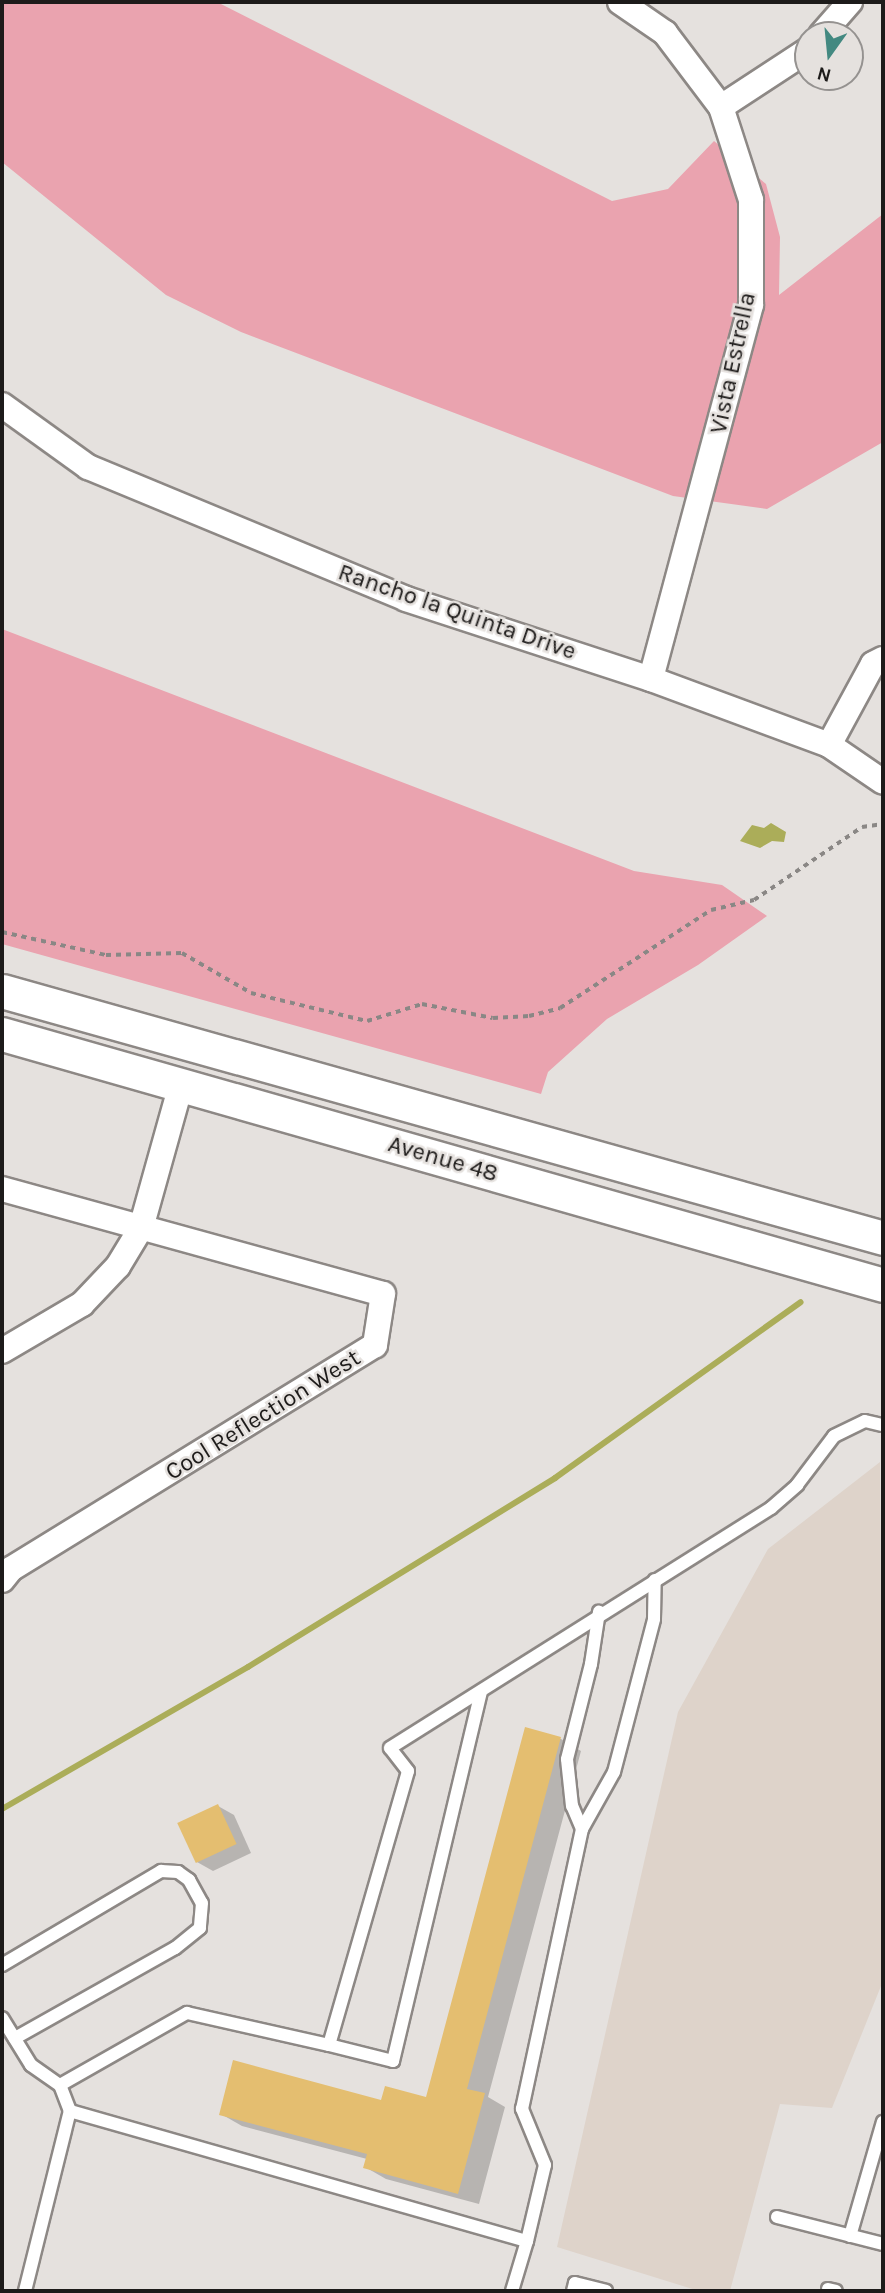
<!DOCTYPE html>
<html>
<head>
<meta charset="utf-8">
<style>
  body { margin:0 }
  #map { position:relative; width:885px; height:2293px; overflow:hidden; background:#e5e1de; font-family:Karla,sans-serif }
  div>[style] { position:absolute }
  .built>* { inset:0; background:#ded3ca }
  .green>* { inset:0; background:#eaa3af }
  .water>* { inset:0; background:#abad59 }
  .shadow>* { inset:0; background:#0003 }
  .stream>* { height:6px; margin:-3px; padding:0 3px; transform-origin:3px; border-radius:3px; background:#abad59 }
  .building>* { inset:0; background:#e4be70; transform-origin:0 0 }
  .path>* { height:3.5px; margin-top:-1.75px; transform-origin:0; background:repeating-linear-gradient(90deg,#8a8785 0 5px,transparent 0 10px) }
  .roads { filter:drop-shadow(2px 0 #8d8885) drop-shadow(-2px 0 #8d8885) drop-shadow(0 2px #8d8885) drop-shadow(0 -2px #8d8885) }
  .lane>* { height:12px; margin:-6px; padding:0 6px; transform-origin:6px; border-radius:6px; background:#fff }
  .street>* { height:24px; margin:-12px; padding:0 12px; transform-origin:12px; border-radius:12px; background:#fff }
  .secondary>* { height:33px; margin:-16.5px; padding:0 16.5px; transform-origin:16.5px; border-radius:16.5px; background:#fff }
  span { translate:-50% -50%; white-space:nowrap; text-align:center; line-height:1.15; -webkit-text-stroke:5px #e5e1de; paint-order:stroke }
  .street-label { font-size:24px; color:#1d1b1a }
  .frame { position:absolute; inset:0; border:4px solid #1d1b1a; pointer-events:none }
  .north { position:absolute; left:794px; top:21px; width:70px; height:70px; box-sizing:border-box; background:#e5e1de; border:2px solid #959290; border-radius:50%; rotate:195deg; font-size:19px; font-weight:700; line-height:28px; text-align:center; color:#1d1b1a }
  .north::after { content:''; display:block; margin:auto; width:24px; height:32px; background:#438981; clip-path:polygon(50% 0,100% 100%,50% 72%,0 100%) }
</style>
</head>
<body>
<div id="map">
  <div class="built">
    <i style="clip-path:polygon(880px 1462px,883px 1981px,832px 2108px,780px 2104px,730px 2291px,699px 2291px,557px 2247px,678px 1712px,768px 1549px)"></i>
  </div>
  <div class="green">
    <i style="clip-path:polygon(2px 2px,217px 2px,612px 201px,668px 189px,714px 141px,766px 184px,780px 237px,779px 295px,883px 214px,883px 442px,767px 509px,673px 496px,241px 332px,166px 295px,2px 162px)"></i>
    <i style="clip-path:polygon(2px 629px,634px 871px,722px 885px,767px 916px,698px 965px,607px 1019px,548px 1072px,541px 1094px,2px 944px)"></i>
  </div>
  <div class="water">
    <i style="clip-path:polygon(771px 823px,786px 832px,784px 842px,772px 841px,760px 848px,740px 841px,752px 825px,764px 828px)"></i>
  </div>
  <div class="shadow">
    <i style="clip-path:polygon(527px 1729px,561px 1739px,581px 1751px,488px 2097px,505px 2107px,479px 2204px,386px 2179px,365px 2167px,367px 2159px,242px 2126px,221px 2114px,427px 2099px)"></i>
    <i style="clip-path:polygon(218px 1806px,234px 1815px,251px 1853px,213px 1871px,197px 1862px)"></i>
  </div>
  <div class="stream">
    <i style="left:2px;top:1809px;width:284px;rotate:-30deg"></i>
    <i style="left:248px;top:1667px;width:361px;rotate:-31.6deg"></i>
    <i style="left:555px;top:1478px;width:302px;rotate:-35.6deg"></i>
  </div>
  <div class="building">
    <i style="clip-path:polygon(525px 1727px,561px 1737px,467px 2089px,485px 2093px,458px 2194px,363px 2168px,367px 2154px,219px 2115px,233px 2060px,381px 2100px,385px 2086px,426px 2097px)"></i>
    <i style="left:218px;top:1804px;width:44px;height:45px;rotate:65deg"></i>
  </div>
  <div class="path">
    <i style="left:2px;top:932px;width:107px;rotate:12.5deg"></i>
    <i style="left:106px;top:955px;width:76px;rotate:-1.5deg"></i>
    <i style="left:182px;top:953px;width:80px;rotate:30.1deg"></i>
    <i style="left:251px;top:993px;width:119px;rotate:13.6deg"></i>
    <i style="left:367px;top:1021px;width:58px;rotate:-17.2deg"></i>
    <i style="left:422px;top:1004px;width:72px;rotate:11.2deg"></i>
    <i style="left:493px;top:1018px;width:36px;rotate:-3deg"></i>
    <i style="left:529px;top:1016px;width:32px;rotate:-14deg"></i>
    <i style="left:560px;top:1008px;width:180px;rotate:-33deg"></i>
    <i style="left:711px;top:910px;width:44px;rotate:-13.1deg"></i>
    <i style="left:754px;top:900px;width:130px;rotate:-34.1deg"></i>
    <i style="left:862px;top:827px;width:21px;rotate:-8deg"></i>
  </div>
  <div class="roads">
    <div class="lane">
      <i style="left:582px;top:1829px;width:65px;rotate:-60.7deg"></i>
      <i style="left:614px;top:1772px;width:158px;rotate:-75.3deg"></i>
      <i style="left:654px;top:1619px;width:39px;rotate:-89deg"></i>
      <i style="left:2px;top:1965px;width:185px;rotate:-30.6deg"></i>
      <i style="left:161px;top:1871px;width:17px;rotate:3deg"></i>
      <i style="left:178px;top:1872px;width:14px;rotate:36deg"></i>
      <i style="left:189px;top:1880px;width:26px;rotate:61deg"></i>
      <i style="left:202px;top:1903px;width:25px;rotate:95deg"></i>
      <i style="left:200px;top:1928px;width:32px;rotate:141deg"></i>
      <i style="left:175px;top:1948px;width:184px;rotate:150.6deg"></i>
      <i style="left:2px;top:2018px;width:55px;rotate:58.3deg"></i>
      <i style="left:31px;top:2065px;width:35px;rotate:35deg"></i>
      <i style="left:329px;top:2045px;width:66px;rotate:14deg"></i>
      <i style="left:393px;top:2061px;width:380px;rotate:-76.6deg"></i>
      <i style="left:70px;top:2111px;width:28px;rotate:-111deg"></i>
      <i style="left:60px;top:2085px;width:146px;rotate:-29.6deg"></i>
      <i style="left:187px;top:2013px;width:146px;rotate:12.7deg"></i>
      <i style="left:329px;top:2045px;width:285px;rotate:-73.9deg"></i>
      <i style="left:408px;top:1771px;width:29px;rotate:-128deg"></i>
      <i style="left:390px;top:1748px;width:450px;rotate:-32.2deg"></i>
      <i style="left:771px;top:1508px;width:35px;rotate:-41deg"></i>
      <i style="left:797px;top:1485px;width:61px;rotate:-52.9deg"></i>
      <i style="left:834px;top:1436px;width:34px;rotate:-26deg"></i>
      <i style="left:865px;top:1421px;width:18px;rotate:13deg"></i>
      <i style="left:777px;top:2217px;width:109px;rotate:14.3deg"></i>
      <i style="left:850px;top:2236px;width:119px;rotate:-73.9deg"></i>
      <i style="left:527px;top:2241px;width:78px;rotate:-76.7deg"></i>
      <i style="left:545px;top:2165px;width:61px;rotate:-112.3deg"></i>
      <i style="left:522px;top:2109px;width:286px;rotate:-77.9deg"></i>
      <i style="left:582px;top:1829px;width:25px;rotate:-113deg"></i>
      <i style="left:572px;top:1806px;width:47px;rotate:-96.1deg"></i>
      <i style="left:567px;top:1759px;width:98px;rotate:-75.8deg"></i>
      <i style="left:591px;top:1664px;width:53px;rotate:-81.3deg"></i>
      <i style="left:828px;top:2289px;width:8px;rotate:14deg"></i>
      <i style="left:25px;top:2291px;width:186px;rotate:-76deg"></i>
      <i style="left:70px;top:2111px;width:475px;rotate:15.9deg"></i>
      <i style="left:527px;top:2241px;width:52px;rotate:106.7deg"></i>
      <i style="left:573px;top:2291px;width:8px;rotate:-76deg"></i>
      <i style="left:575px;top:2283px;width:32px;rotate:14deg"></i>
    </div>
    <div class="street">
      <i style="left:620px;top:2px;width:55px;rotate:34.6deg"></i>
      <i style="left:665px;top:33px;width:93px;rotate:52.9deg"></i>
      <i style="left:721px;top:107px;width:98px;rotate:72.1deg"></i>
      <i style="left:751px;top:200px;width:105px;rotate:90deg"></i>
      <i style="left:751px;top:305px;width:387px;rotate:105deg"></i>
      <i style="left:821px;top:35px;width:44px;rotate:-48.7deg"></i>
      <i style="left:721px;top:107px;width:104px;rotate:-33.2deg"></i>
      <i style="left:2px;top:405px;width:106px;rotate:35.8deg"></i>
      <i style="left:88px;top:467px;width:344px;rotate:22.5deg"></i>
      <i style="left:406px;top:599px;width:258px;rotate:18.1deg"></i>
      <i style="left:651px;top:679px;width:190px;rotate:20.3deg"></i>
      <i style="left:829px;top:745px;width:65px;rotate:34.4deg"></i>
      <i style="left:829px;top:745px;width:92px;rotate:-61.5deg"></i>
      <i style="left:873px;top:664px;width:11px;rotate:-27deg"></i>
      <i style="left:2px;top:1189px;width:395px;rotate:15.4deg"></i>
      <i style="left:383px;top:1294px;width:52px;rotate:98.9deg"></i>
      <i style="left:375px;top:1345px;width:427px;rotate:148.4deg"></i>
      <i style="left:11px;top:1569px;width:14px;rotate:129deg"></i>
      <i style="left:2px;top:1351px;width:93px;rotate:-30.4deg"></i>
      <i style="left:82px;top:1304px;width:52px;rotate:-46.5deg"></i>
      <i style="left:118px;top:1266px;width:44px;rotate:-58.8deg"></i>
      <i style="left:141px;top:1228px;width:148px;rotate:-74.4deg"></i>
    </div>
    <div class="secondary">
      <i style="left:2px;top:991px;width:915px;rotate:15.66deg"></i>
      <i style="left:2px;top:1034px;width:916px;rotate:15.9deg"></i>
    </div>
  </div>
  <div class="street-label">
    <span style="left:733px;top:363px;rotate:-78deg">Vista Estrella</span>
    <span style="left:457px;top:612px;rotate:19deg">Rancho la Quinta Drive</span>
    <span style="left:443px;top:1159px;rotate:16deg">Avenue 48</span>
    <span style="left:263px;top:1415px;rotate:-32deg">Cool Reflection West</span>
  </div>
  <div class="frame"></div>
  <div class="north">N</div>
</div>
</body>
</html>
